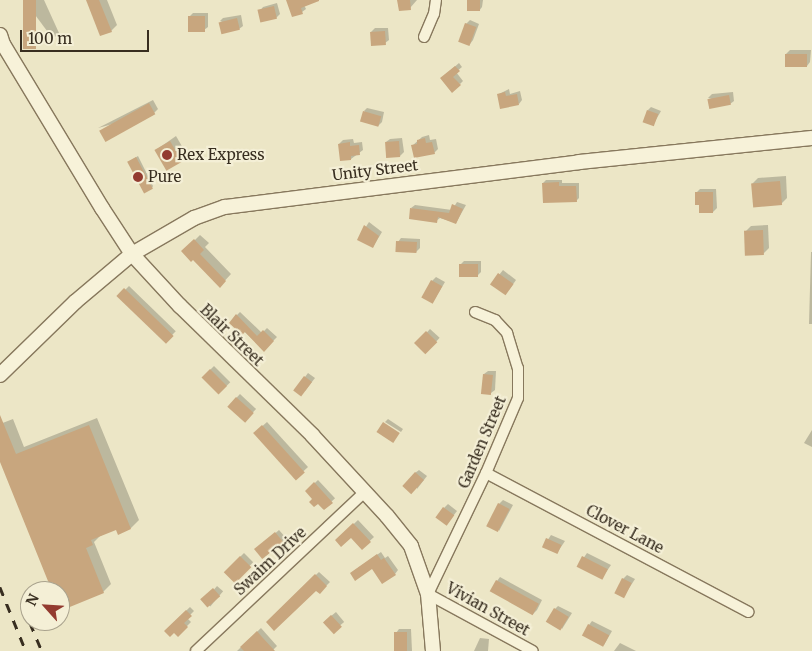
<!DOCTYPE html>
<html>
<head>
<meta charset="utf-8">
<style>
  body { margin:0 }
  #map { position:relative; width:812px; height:651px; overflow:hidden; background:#ece6c6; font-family:Merriweather,serif }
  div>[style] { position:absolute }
  .shadow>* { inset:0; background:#0003; transform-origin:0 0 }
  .building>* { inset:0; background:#c8a67e; transform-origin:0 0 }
  .roads { filter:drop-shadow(1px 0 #87785d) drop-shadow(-1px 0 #87785d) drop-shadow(0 1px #87785d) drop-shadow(0 -1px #87785d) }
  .street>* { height:10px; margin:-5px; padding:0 5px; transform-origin:5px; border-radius:5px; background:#f7f2d9 }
  .secondary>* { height:14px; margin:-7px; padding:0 7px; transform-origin:7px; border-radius:7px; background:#f7f2d9 }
  .rail>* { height:2.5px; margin-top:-1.25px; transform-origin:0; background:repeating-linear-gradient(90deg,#382e20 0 9px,transparent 0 18px) }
  .dots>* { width:14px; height:14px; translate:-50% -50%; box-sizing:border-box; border:2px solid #f4efd6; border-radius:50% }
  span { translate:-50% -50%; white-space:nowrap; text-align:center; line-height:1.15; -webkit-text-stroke:4.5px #f4efd6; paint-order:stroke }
  .poi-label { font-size:15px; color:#382e20 }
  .left { translate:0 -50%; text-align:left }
  .street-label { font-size:15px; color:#382e20 }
  .north { position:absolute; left:20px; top:581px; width:50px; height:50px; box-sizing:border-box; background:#f4efd6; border:1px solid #a9a28d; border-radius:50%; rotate:296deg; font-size:14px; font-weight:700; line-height:20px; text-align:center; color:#382e20 }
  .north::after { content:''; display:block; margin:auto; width:18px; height:22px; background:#933b30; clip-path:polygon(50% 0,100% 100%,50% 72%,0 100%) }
  .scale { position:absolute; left:20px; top:30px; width:129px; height:22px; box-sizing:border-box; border:2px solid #382e20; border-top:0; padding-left:6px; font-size:15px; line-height:18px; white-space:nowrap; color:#382e20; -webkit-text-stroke:4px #f4efd6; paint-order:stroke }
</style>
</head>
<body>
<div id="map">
  <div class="shadow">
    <i style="clip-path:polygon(24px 0,44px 0,59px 33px,53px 39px)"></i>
    <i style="clip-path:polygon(87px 0,107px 0,117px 25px,111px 31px)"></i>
    <i style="clip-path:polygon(287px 0,316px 0,304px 5px,306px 9px,302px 12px)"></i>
    <i style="clip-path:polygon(399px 0,417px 0,410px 8px)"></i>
    <i style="clip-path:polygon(468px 0,483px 0,482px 7px,479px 11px)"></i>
    <i style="clip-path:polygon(277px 3px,280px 14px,276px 18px,260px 11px,263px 7px)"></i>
    <i style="clip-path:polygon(193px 13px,208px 13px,208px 27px,204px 30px,189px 17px)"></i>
    <i style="clip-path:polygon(241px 15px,243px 26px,239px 29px,220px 21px,223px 18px)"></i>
    <i style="clip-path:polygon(470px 20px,479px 24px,473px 40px,470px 44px,466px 24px)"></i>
    <i style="clip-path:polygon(375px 28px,388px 28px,389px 40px,385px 43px,371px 32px)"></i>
    <i style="clip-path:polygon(790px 50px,811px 50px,810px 62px,807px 66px,786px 54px)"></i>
    <i style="clip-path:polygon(459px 63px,462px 67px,456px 72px,463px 81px,460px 84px,445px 75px)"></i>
    <i style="clip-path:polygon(509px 89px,510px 94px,520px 91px,522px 100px,519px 104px,499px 94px)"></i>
    <i style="clip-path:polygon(733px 92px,734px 101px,730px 104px,708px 98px,712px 94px)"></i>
    <i style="clip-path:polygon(153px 100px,158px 109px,154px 113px,98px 128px)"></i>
    <i style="clip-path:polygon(651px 107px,661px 111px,653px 125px,648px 110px)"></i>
    <i style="clip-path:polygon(367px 108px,384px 112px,382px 122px,378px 126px,364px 111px)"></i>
    <i style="clip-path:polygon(429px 135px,430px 140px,436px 139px,438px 149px,434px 153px,412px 146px,422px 137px)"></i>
    <i style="clip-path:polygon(176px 136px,187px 155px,181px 161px,156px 150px)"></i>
    <i style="clip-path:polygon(402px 138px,404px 152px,400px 156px,386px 142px,390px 139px)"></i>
    <i style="clip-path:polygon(353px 139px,354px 143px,362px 142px,363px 150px,351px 159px,339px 144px,343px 140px)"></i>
    <i style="clip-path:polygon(138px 156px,153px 186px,152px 188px,130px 161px)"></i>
    <i style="clip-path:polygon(786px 176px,787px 198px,781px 204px,752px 184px,758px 178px)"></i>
    <i style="clip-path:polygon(546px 180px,562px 180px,562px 183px,579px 183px,579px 198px,576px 201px,543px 183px)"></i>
    <i style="clip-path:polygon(700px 189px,716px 189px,717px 208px,713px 212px,700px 204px,696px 193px)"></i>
    <i style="clip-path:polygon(457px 202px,466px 205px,456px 223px,440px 218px,436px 221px,411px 208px,415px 205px,452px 210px)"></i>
    <i style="clip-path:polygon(369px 222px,382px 232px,373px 247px,358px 239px)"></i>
    <i style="clip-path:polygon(768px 225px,769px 248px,763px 254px,745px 232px,751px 226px)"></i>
    <i style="clip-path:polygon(200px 235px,209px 243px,205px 247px,231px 274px,220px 286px,193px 258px,183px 252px)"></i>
    <i style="clip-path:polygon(401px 238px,420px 239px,420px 248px,416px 252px,398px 242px)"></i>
    <i style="clip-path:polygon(811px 252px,812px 252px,812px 324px,809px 324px)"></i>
    <i style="clip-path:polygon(464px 261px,481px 261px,481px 272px,477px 276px,460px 265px)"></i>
    <i style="clip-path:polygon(503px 270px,516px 280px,509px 290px,492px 284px)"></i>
    <i style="clip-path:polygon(436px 277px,445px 282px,433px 302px,432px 281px)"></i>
    <i style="left:129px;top:286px;width:65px;height:15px;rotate:44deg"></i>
    <i style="clip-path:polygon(240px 312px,262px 333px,267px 328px,277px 337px,264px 350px,232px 320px)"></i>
    <i style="left:430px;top:329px;width:13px;height:20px;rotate:42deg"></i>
    <i style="left:214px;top:366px;width:23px;height:16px;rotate:45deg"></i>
    <i style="clip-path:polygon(488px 371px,496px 371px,495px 390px,491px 393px,484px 374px)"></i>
    <i style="clip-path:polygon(308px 373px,315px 378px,305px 391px,305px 377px)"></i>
    <i style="left:240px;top:394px;width:22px;height:16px;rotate:43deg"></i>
    <i style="clip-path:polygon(97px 418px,139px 520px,131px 528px,119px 533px,117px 528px,100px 536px,94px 542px,111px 584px,103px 592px,60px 608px,60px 591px,0 458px,0 424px,13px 419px,24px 447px)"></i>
    <i style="clip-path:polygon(388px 419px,403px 429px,401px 432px,385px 422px)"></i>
    <i style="clip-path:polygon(267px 422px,308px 467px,295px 479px,258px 430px)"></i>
    <i style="clip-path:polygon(812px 430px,812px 447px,804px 443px)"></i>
    <i style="clip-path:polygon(419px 470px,427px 476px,417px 489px,415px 473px)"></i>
    <i style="left:318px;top:480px;width:25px;height:16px;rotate:47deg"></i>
    <i style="clip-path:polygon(503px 500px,513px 505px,499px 531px,499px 504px)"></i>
    <i style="clip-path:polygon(448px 504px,457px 511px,450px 520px,444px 508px)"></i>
    <i style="clip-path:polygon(358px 520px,374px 537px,362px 548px,351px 536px,337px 540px)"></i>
    <i style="left:279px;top:530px;width:11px;height:30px;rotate:49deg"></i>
    <i style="clip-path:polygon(551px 535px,565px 541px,557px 553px,543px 547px)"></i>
    <i style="clip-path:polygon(381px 552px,385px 558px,388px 556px,398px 570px,395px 574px,372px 567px,355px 570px)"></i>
    <i style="left:244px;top:553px;width:13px;height:26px;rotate:45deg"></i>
    <i style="clip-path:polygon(587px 553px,611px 565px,602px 578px,578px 566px)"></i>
    <i style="clip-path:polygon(319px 572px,330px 582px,320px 592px,316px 589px,267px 622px)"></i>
    <i style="clip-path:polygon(627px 575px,635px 579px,624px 596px,623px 579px)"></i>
    <i style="clip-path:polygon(500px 577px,542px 600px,537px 610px,533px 614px,497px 581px)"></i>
    <i style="left:217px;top:586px;width:8px;height:20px;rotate:40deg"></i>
    <i style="clip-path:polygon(558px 606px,572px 613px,562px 629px,555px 609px)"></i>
    <i style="clip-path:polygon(190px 607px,194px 611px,187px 618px,191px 622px,178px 635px,174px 631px,165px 631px)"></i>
    <i style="left:336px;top:612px;width:13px;height:15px;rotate:51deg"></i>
    <i style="clip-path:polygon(592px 621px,612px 631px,604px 645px,589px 625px)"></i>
    <i style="clip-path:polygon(261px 628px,277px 646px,272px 651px,237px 651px)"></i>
    <i style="clip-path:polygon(399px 629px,411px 629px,412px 651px,396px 651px,396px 633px)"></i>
    <i style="clip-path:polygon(480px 638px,489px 639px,488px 651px,474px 651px)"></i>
    <i style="clip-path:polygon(620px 643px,636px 651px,614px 651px)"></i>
  </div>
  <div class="building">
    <i style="left:23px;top:0;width:13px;height:49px"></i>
    <i style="clip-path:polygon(86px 0,99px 0,112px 32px,100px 36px)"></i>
    <i style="clip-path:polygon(286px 0,319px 0,319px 1px,301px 8px,303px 14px,292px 17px)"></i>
    <i style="clip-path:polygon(397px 0,410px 0,411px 10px,399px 11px)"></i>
    <i style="left:467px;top:0;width:13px;height:11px"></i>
    <i style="left:274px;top:6px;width:13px;height:17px;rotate:77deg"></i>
    <i style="left:205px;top:16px;width:16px;height:17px;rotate:90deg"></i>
    <i style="left:237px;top:18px;width:12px;height:19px;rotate:76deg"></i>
    <i style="left:465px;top:23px;width:12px;height:20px;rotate:20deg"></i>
    <i style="left:385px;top:31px;width:14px;height:15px;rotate:86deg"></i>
    <i style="left:785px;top:54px;width:22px;height:13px"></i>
    <i style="clip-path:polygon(455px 66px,460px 71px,453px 77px,461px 85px,452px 93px,440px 78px)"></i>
    <i style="clip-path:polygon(505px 92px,506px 96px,517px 94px,519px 105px,500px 109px,497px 94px)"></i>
    <i style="left:729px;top:95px;width:10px;height:22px;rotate:79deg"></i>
    <i style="left:149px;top:103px;width:13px;height:57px;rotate:61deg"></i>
    <i style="left:647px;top:110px;width:12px;height:13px;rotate:20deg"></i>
    <i style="left:363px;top:111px;width:19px;height:11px;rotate:16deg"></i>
    <i style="clip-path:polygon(425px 138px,426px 143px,432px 142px,435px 154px,414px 158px,411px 145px,417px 144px,417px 140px)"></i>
    <i style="left:170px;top:141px;width:24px;height:18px;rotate:60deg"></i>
    <i style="left:399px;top:141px;width:16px;height:14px;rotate:86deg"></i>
    <i style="clip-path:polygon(350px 142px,350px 146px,359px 145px,360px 155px,351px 156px,351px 160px,340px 161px,338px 144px)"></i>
    <i style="left:136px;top:157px;width:36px;height:10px;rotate:62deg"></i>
    <i style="left:780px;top:181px;width:24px;height:29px;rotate:85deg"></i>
    <i style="clip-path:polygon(559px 182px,559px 186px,576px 186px,577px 202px,543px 203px,542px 183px)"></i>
    <i style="clip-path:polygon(695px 192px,713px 192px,713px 213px,699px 213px,699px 205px,695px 205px)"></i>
    <i style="clip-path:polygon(452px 204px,463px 209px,456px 224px,438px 217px,437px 223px,409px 219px,410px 208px,449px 213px)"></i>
    <i style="clip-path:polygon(364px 225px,379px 236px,373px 248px,357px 240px)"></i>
    <i style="left:763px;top:230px;width:25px;height:19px;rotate:88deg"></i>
    <i style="clip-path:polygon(194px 239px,204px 250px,200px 254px,226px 281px,220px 288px,193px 260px,191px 262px,181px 251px)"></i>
    <i style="left:396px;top:241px;width:21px;height:11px;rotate:3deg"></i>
    <i style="left:478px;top:264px;width:13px;height:19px;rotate:90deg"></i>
    <i style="left:498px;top:273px;width:19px;height:14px;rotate:35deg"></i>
    <i style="left:431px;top:280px;width:13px;height:20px;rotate:29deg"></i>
    <i style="left:124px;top:288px;width:69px;height:11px;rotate:44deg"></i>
    <i style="clip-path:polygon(236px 314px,257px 336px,263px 330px,274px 341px,264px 352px,245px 332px,242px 335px,229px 323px)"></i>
    <i style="left:426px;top:331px;width:16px;height:17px;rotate:45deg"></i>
    <i style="left:210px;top:369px;width:24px;height:12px;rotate:45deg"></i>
    <i style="left:483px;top:374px;width:10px;height:20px;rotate:6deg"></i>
    <i style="left:304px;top:376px;width:10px;height:18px;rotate:37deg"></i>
    <i style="left:236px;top:397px;width:24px;height:13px;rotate:42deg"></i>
    <i style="clip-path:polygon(0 415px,16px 454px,89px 425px,131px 529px,118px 535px,116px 530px,91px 540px,93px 545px,86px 548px,104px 593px,60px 611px,60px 591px,52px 591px,0 462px)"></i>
    <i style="left:383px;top:422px;width:20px;height:12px;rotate:33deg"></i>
    <i style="left:262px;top:425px;width:64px;height:12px;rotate:48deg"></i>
    <i style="left:415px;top:472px;width:12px;height:19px;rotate:42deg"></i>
    <i style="clip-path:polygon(314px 482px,333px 503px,324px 510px,318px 504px,314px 507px,309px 502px,312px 499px,305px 491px)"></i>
    <i style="left:498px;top:503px;width:13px;height:26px;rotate:27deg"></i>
    <i style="left:443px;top:507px;width:14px;height:13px;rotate:36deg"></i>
    <i style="clip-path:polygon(353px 523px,371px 542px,362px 550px,351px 538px,341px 547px,335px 540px)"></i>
    <i style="left:275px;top:532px;width:13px;height:27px;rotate:51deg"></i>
    <i style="left:546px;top:538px;width:17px;height:10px;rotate:24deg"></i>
    <i style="clip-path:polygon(377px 554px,381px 560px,384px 558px,396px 575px,382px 584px,372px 569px,355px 581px,350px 573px)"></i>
    <i style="left:240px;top:556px;width:16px;height:23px;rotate:45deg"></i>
    <i style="left:582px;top:556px;width:29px;height:12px;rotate:27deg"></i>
    <i style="clip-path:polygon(315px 574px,327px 586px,320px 594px,316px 591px,274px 631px,266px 622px)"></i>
    <i style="left:622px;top:578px;width:11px;height:17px;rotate:27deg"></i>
    <i style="left:496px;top:580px;width:49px;height:13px;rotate:29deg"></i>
    <i style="left:213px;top:588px;width:11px;height:17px;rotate:49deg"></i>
    <i style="left:554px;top:608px;width:17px;height:16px;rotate:31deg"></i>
    <i style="clip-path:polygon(186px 610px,192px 616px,184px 623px,188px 627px,178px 637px,174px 633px,170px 637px,164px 631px)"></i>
    <i style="left:331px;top:615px;width:16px;height:11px;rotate:47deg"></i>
    <i style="left:588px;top:624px;width:24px;height:13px;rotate:28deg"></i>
    <i style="clip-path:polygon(257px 631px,262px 637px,275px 651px,244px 651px,240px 647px)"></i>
    <i style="left:394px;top:632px;width:13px;height:19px"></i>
  </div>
  <div class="roads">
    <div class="street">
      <i style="left:424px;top:37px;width:25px;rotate:-67deg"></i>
      <i style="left:434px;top:14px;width:14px;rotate:-82deg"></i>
      <i style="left:475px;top:312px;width:22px;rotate:22deg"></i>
      <i style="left:495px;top:320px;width:18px;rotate:47deg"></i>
      <i style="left:507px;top:333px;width:37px;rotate:73deg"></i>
      <i style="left:518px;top:368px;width:30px;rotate:90deg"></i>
      <i style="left:518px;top:398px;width:82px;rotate:113.1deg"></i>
      <i style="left:486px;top:473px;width:134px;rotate:115.6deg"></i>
      <i style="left:428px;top:594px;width:119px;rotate:28.5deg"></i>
      <i style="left:486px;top:473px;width:297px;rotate:27.9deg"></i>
      <i style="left:196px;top:651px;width:232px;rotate:-43.3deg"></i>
    </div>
    <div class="secondary">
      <i style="left:0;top:35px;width:9px;rotate:72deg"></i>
      <i style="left:3px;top:44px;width:192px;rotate:58.9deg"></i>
      <i style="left:102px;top:208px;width:55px;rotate:56.9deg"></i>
      <i style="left:132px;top:254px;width:71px;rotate:47.3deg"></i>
      <i style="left:180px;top:306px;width:185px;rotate:44.3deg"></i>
      <i style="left:312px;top:435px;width:110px;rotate:47.2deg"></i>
      <i style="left:387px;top:516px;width:38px;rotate:51deg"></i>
      <i style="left:411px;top:546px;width:51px;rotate:70.5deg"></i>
      <i style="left:428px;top:594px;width:57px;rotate:85deg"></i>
      <i style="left:0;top:375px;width:105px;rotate:-44.2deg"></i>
      <i style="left:75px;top:302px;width:75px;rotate:-40.1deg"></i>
      <i style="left:132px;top:254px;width:72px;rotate:-30.1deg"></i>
      <i style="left:194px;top:218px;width:33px;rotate:-20deg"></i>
      <i style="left:225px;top:207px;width:357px;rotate:-7.2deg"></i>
      <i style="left:579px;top:162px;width:234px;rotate:-5.9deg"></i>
    </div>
  </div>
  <div class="rail">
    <i style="left:0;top:587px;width:69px;rotate:67.9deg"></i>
    <i style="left:23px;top:606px;width:49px;rotate:67.1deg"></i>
  </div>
  <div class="dots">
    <i style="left:167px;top:155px;background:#933b30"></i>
    <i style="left:138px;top:177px;background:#933b30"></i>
  </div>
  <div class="poi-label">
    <span class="left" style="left:177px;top:155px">Rex Express</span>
    <span class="left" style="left:148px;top:177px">Pure</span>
  </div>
  <div class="street-label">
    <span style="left:375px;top:170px;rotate:-7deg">Unity Street</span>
    <span style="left:232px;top:335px;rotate:44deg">Blair Street</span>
    <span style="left:482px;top:442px;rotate:-67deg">Garden Street</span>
    <span style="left:625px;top:529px;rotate:28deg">Clover Lane</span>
    <span style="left:270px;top:561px;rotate:-43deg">Swaim Drive</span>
    <span style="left:488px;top:609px;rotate:29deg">Vivian Street</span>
  </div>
  <div class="north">N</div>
  <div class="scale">100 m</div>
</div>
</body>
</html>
